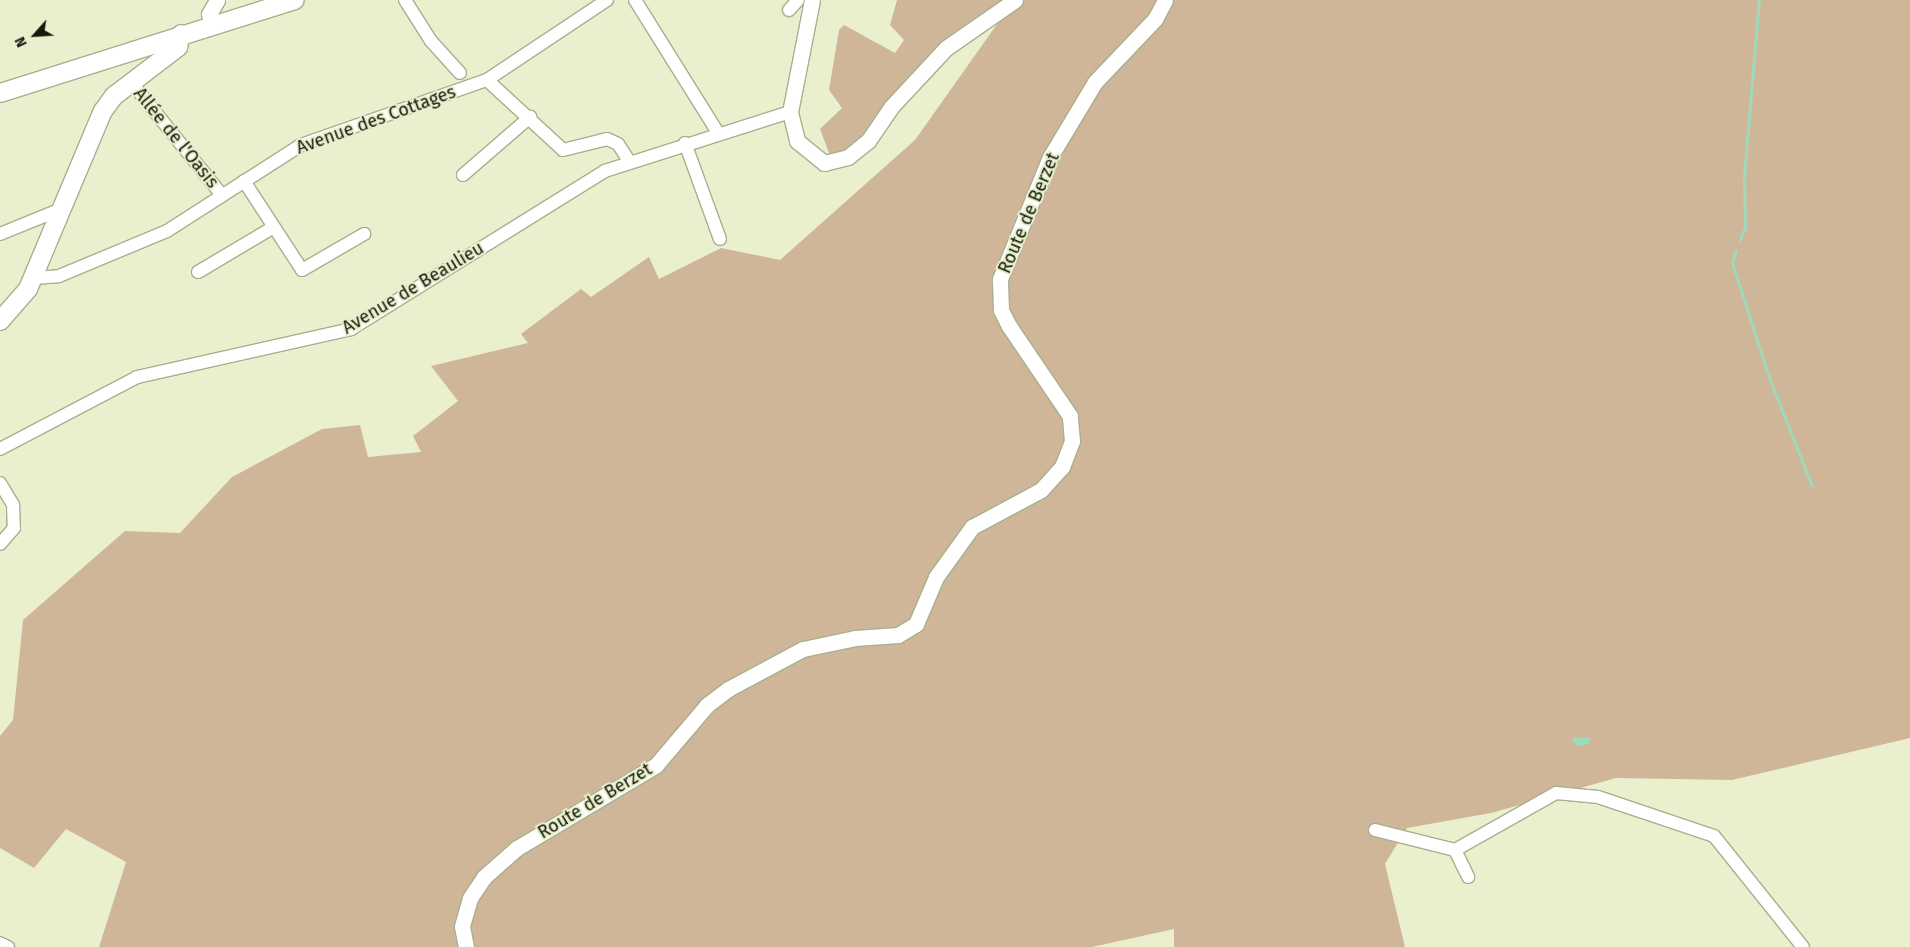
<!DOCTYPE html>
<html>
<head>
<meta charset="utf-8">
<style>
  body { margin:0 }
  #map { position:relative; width:1910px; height:947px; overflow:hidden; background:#eaf0ce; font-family:"Fira Sans",sans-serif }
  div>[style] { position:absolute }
  .green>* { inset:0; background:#d0b699 }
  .water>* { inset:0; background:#a0d8ba }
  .stream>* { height:3px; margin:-1.5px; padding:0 1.5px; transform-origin:1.5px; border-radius:1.5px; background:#a0d8ba }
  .roads { filter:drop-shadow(1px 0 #a9af8e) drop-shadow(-1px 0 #a9af8e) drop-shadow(0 1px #a9af8e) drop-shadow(0 -1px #a9af8e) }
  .minor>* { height:12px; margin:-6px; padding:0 6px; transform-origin:6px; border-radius:6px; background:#fff }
  .tertiary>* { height:15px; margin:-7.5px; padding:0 7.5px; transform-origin:7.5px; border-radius:7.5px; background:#fff }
  .secondary>* { height:18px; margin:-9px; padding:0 9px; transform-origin:9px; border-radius:9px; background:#fff }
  span { translate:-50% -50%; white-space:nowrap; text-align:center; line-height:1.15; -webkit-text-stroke:4px #eaf0ce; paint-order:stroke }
  .street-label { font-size:18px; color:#17190d }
  .north { position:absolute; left:10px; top:10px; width:50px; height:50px; -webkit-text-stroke:4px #eaf0ce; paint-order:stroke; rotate:244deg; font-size:14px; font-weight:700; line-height:20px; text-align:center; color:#17190d }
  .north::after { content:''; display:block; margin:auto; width:18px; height:22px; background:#17190d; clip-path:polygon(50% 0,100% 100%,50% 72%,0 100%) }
</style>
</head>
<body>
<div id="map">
  <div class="green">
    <i style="clip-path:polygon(897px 0,1910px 0,1910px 738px,1732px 780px,1616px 778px,1491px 813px,1407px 828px,1385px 864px,1405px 947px,1174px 947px,1174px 929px,1092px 947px,99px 947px,126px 862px,66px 829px,34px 868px,0 848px,0 736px,13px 720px,23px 620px,125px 531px,180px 533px,232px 477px,322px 429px,360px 425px,368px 457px,421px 452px,413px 436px,458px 401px,431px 366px,528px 343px,521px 334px,581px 289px,591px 297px,649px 257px,659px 279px,721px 248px,780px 260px,915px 140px,1012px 3px,946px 49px,868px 141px,832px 161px,820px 129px,842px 108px,829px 90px,839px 30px,844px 25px,895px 53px,904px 40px,890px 25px)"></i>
  </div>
  <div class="water">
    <i style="clip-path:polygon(1574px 737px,1590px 738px,1590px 744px,1579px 746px,1572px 742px)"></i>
  </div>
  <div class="stream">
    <i style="left:1740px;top:240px;width:14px;rotate:-69deg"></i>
    <i style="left:1745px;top:227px;width:50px;rotate:-91.1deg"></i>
    <i style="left:1744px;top:177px;width:178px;rotate:-85.2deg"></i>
    <i style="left:1736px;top:250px;width:13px;rotate:108deg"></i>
    <i style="left:1732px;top:262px;width:119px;rotate:72.3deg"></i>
    <i style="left:1768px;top:375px;width:119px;rotate:68.4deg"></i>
  </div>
  <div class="roads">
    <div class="minor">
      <i style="left:405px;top:0;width:49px;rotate:57.6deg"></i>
      <i style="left:431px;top:41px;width:43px;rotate:47.8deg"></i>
      <i style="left:635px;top:0;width:157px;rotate:58deg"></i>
      <i style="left:789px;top:10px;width:13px;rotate:-48deg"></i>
      <i style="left:487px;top:80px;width:103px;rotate:42.6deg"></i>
      <i style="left:563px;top:150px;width:45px;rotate:-14deg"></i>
      <i style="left:607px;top:139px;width:12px;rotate:24deg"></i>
      <i style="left:618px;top:144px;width:20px;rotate:57deg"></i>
      <i style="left:131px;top:82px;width:145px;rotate:51.2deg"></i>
      <i style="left:685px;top:143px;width:102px;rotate:70deg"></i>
      <i style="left:463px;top:175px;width:89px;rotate:-40.9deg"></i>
      <i style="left:244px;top:181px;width:106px;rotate:56.9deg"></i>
      <i style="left:302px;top:270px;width:72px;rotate:-30.1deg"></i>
      <i style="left:0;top:234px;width:64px;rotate:-22.1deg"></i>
      <i style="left:198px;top:272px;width:86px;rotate:-30.7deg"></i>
      <i style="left:33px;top:278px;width:26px;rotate:-4deg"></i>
      <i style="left:59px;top:276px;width:117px;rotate:-22.6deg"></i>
      <i style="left:167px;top:231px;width:159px;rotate:-32.7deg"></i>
      <i style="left:301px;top:145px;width:197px;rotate:-19.3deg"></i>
      <i style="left:487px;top:80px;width:144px;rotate:-33.7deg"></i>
      <i style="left:0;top:449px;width:155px;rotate:-27.7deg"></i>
      <i style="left:137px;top:377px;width:219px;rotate:-12.6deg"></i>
      <i style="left:351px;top:329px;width:299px;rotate:-31.9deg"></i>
      <i style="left:605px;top:171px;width:194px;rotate:-17.7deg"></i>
      <i style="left:0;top:483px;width:26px;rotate:59deg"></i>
      <i style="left:13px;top:505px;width:23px;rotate:88deg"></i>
      <i style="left:14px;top:528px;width:21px;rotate:131deg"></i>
      <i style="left:1375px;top:830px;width:82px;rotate:14deg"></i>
      <i style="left:1455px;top:850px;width:116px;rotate:-29.4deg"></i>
      <i style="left:1556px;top:793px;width:42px;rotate:5.4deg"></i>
      <i style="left:1598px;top:797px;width:122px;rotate:18.6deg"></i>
      <i style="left:1714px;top:836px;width:142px;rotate:51.3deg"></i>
      <i style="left:1455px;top:850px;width:30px;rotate:64deg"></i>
      <i style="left:0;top:943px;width:9px;rotate:27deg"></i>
    </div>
    <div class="tertiary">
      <i style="left:812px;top:0;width:114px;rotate:101.1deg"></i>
      <i style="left:790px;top:112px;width:30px;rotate:76deg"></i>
      <i style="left:797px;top:141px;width:35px;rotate:39deg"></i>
      <i style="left:824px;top:163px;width:25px;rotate:-14deg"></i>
      <i style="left:848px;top:157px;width:26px;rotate:-39deg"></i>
      <i style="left:868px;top:141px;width:42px;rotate:-55.6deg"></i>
      <i style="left:892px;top:106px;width:79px;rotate:-47deg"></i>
      <i style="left:946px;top:48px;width:84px;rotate:-34.8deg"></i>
      <i style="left:211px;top:23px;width:9px;rotate:-103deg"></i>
      <i style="left:209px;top:14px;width:16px;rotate:-60deg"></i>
      <i style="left:466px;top:947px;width:21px;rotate:-101deg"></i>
      <i style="left:462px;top:926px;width:29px;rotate:-74deg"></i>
      <i style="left:470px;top:898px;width:25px;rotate:-56deg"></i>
      <i style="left:484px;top:877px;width:44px;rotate:-41.3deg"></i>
      <i style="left:517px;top:848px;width:162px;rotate:-30.8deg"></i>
      <i style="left:656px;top:765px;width:79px;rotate:-49.6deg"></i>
      <i style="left:707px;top:705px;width:26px;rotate:-37deg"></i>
      <i style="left:728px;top:689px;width:85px;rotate:-28.1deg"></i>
      <i style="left:803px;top:649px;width:53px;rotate:-11.9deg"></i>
      <i style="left:855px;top:638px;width:43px;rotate:-4deg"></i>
      <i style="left:898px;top:635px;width:21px;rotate:-31deg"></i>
      <i style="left:916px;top:624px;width:51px;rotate:-66.9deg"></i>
      <i style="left:936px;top:577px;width:62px;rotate:-54.2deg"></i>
      <i style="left:972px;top:527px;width:78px;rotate:-28.2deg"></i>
      <i style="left:1041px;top:490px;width:31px;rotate:-48deg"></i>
      <i style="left:1062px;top:467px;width:28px;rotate:-69deg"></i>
      <i style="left:1072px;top:441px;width:25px;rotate:-95deg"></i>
      <i style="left:1070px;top:416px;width:109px;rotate:-124.1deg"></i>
      <i style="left:1009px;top:326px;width:18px;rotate:-117deg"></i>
      <i style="left:1001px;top:310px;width:31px;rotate:-92deg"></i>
      <i style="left:1000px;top:279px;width:132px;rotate:-67.7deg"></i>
      <i style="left:1050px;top:157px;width:87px;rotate:-59deg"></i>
      <i style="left:1095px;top:82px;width:87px;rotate:-46.4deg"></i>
      <i style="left:1155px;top:19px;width:21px;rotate:-62deg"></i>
    </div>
    <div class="secondary">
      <i style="left:0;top:93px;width:309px;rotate:-17.5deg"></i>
      <i style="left:0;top:321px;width:43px;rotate:-48.8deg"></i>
      <i style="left:28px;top:289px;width:193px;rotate:-67.2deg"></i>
      <i style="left:103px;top:111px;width:19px;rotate:-54deg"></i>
      <i style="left:114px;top:96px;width:81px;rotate:-37.4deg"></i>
      <i style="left:178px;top:47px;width:13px;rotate:-77deg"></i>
    </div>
  </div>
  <div class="street-label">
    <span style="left:376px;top:120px;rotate:-20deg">Avenue des Cottages</span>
    <span style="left:176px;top:138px;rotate:51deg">Allée de l'Oasis</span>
    <span style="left:1029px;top:213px;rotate:-67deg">Route de Berzet</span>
    <span style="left:413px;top:288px;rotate:-31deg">Avenue de Beaulieu</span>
    <span style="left:595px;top:801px;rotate:-31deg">Route de Berzet</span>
  </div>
  <div class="north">N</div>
</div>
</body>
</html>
